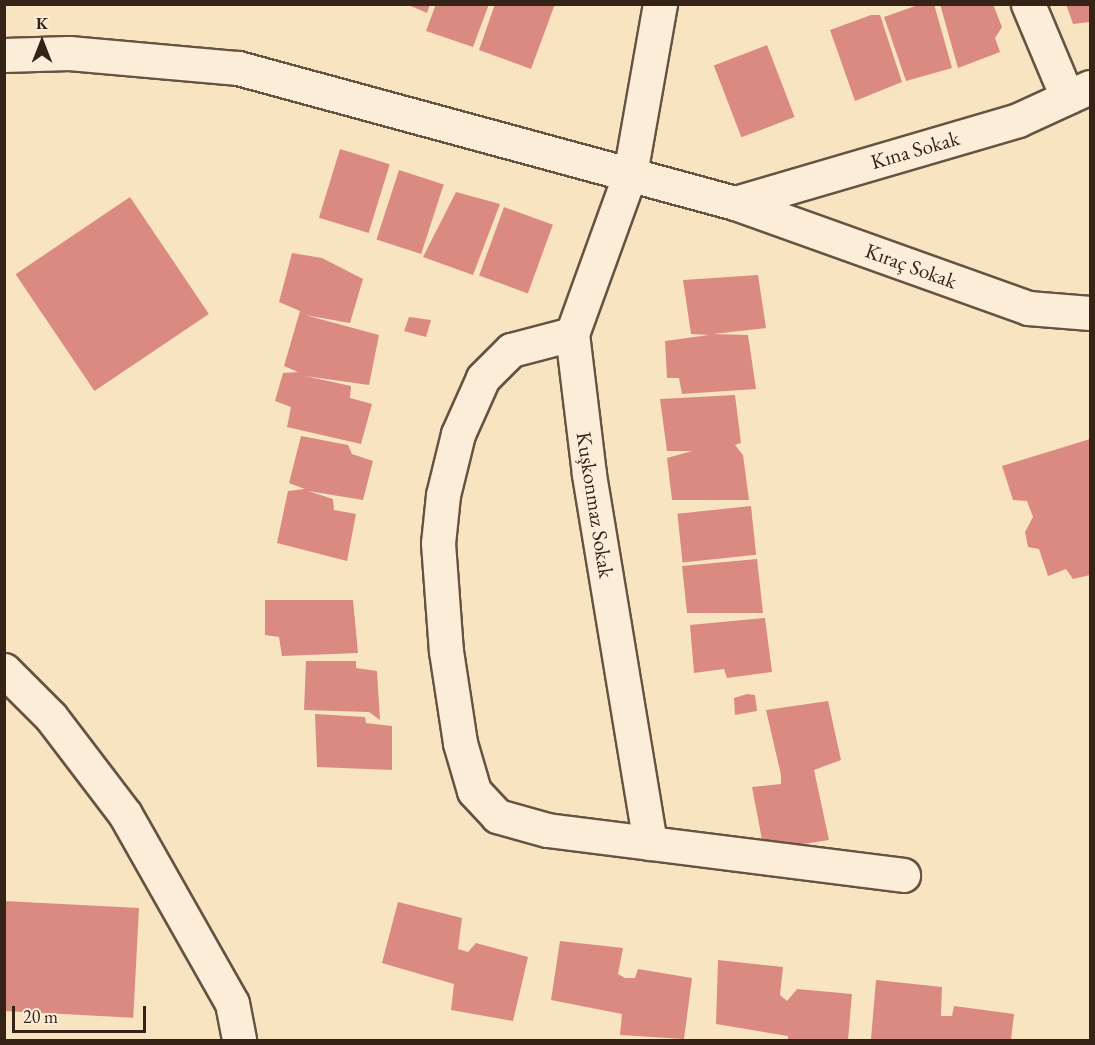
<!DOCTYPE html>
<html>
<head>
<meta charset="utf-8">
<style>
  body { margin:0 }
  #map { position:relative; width:1095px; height:1045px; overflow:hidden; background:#f9e4c2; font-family:"EB Garamond",serif }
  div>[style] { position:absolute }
  .building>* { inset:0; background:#da8a81; transform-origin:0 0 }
  .roads { filter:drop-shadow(2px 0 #665342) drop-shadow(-2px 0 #665342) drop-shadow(0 2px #665342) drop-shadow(0 -2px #665342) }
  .minor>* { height:33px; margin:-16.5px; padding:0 16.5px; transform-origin:16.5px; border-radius:16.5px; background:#fbedd7 }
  span { translate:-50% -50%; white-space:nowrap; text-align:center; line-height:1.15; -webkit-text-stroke:4.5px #fbedd7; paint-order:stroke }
  .street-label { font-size:21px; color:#352317 }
  .frame { position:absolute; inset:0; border:6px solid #352317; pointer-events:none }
  .north { position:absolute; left:12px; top:12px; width:60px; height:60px; -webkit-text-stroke:4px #fbedd7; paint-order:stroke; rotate:0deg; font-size:16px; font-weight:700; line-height:24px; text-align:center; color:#352317 }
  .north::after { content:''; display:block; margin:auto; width:21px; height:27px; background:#352317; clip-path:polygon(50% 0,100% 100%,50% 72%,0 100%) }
  .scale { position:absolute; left:12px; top:1006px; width:134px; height:27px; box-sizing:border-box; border:3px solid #352317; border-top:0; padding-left:8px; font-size:18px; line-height:21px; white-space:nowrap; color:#352317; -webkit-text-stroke:4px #fbedd7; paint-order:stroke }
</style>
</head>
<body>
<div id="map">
  <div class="building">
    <i style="clip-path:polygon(406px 4px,430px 4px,427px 13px)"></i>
    <i style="clip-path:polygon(436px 4px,489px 4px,473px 47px,426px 31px)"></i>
    <i style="clip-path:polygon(495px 4px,555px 4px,531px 69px,479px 50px)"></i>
    <i style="clip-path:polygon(921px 4px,934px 4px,952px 68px,906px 81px,884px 17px)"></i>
    <i style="clip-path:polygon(940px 4px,993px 4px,1002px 27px,995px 38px,1000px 52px,958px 68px)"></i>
    <i style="clip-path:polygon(1066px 4px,1090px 4px,1090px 22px,1073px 24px)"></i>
    <i style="clip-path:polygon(871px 15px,880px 15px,902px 82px,855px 101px,830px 30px)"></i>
    <i style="left:767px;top:45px;width:77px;height:57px;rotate:69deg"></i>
    <i style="left:340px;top:149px;width:52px;height:72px;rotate:17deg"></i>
    <i style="left:399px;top:170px;width:47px;height:73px;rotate:18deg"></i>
    <i style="clip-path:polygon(456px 192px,500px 204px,473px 275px,423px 257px)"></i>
    <i style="left:130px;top:197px;width:141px;height:138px;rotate:56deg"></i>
    <i style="left:504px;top:207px;width:52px;height:73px;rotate:20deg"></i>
    <i style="clip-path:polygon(292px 253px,322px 258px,363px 279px,350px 323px,305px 315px,379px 335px,369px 385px,305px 376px,351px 386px,350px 398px,372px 404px,361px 444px,287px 427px,291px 407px,275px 401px,283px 373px,298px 372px,284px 366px,300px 311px,279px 302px)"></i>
    <i style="clip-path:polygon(758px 275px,766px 328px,713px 334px,748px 335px,756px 389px,682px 394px,679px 378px,667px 378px,665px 341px,709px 335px,691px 334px,683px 280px)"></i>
    <i style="clip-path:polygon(409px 317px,431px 320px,426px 337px,404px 331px)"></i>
    <i style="clip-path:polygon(735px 395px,741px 443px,735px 445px,743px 455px,749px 500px,672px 500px,667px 458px,692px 451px,667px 451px,660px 399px)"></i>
    <i style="clip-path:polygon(301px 436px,348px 445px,352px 454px,373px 461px,363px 500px,308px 491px,333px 499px,334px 510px,356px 514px,347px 561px,277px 543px,288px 491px,305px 489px,289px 483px)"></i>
    <i style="clip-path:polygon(1090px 439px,1090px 575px,1073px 579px,1066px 569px,1048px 576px,1039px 549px,1028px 547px,1025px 532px,1033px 517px,1027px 501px,1013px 500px,1002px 466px)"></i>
    <i style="left:751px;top:506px;width:49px;height:74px;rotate:84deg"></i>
    <i style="clip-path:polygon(757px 559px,763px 613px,687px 613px,682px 566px)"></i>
    <i style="clip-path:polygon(265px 600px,353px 600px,358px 653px,282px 656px,279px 637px,265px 635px)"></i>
    <i style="clip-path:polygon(765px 618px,772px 672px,727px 678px,724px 669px,694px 673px,690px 625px)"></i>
    <i style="clip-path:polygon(306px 661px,356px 661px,356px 668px,377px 671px,380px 720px,369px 712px,304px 710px)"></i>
    <i style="clip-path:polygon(747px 694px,755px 695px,757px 711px,735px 715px,734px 698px)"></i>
    <i style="clip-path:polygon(828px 701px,841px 760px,814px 770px,829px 840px,764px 850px,752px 787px,781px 784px,781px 775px,766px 710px)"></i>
    <i style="clip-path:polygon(315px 714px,365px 717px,366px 723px,392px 726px,392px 770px,317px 767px)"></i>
    <i style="clip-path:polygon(398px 902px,462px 918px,458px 949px,468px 952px,476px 943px,528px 957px,513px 1021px,451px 1010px,454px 984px,382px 963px)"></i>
    <i style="left:139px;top:908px;width:110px;height:135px;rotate:93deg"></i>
    <i style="clip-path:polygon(560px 941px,623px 948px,618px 974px,625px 978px,635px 978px,638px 969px,692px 978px,684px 1039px,620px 1035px,622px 1014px,551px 1000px)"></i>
    <i style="clip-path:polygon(718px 960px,783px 967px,780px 995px,787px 1001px,797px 989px,852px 994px,848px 1040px,788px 1040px,788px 1036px,716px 1024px)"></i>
    <i style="clip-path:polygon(876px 980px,942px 987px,941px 1016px,952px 1016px,954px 1006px,1014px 1014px,1011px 1040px,871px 1039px)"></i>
  </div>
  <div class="roads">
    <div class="minor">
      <i style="left:1028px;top:4px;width:101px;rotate:67.2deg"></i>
      <i style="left:4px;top:55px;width:65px;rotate:-1.8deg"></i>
      <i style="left:69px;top:53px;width:170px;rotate:5.1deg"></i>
      <i style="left:238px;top:68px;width:515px;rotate:15.2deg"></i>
      <i style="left:735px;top:203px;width:311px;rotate:19.7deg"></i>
      <i style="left:1028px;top:308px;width:62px;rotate:4.6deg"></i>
      <i style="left:735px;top:203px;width:295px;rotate:-16.3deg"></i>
      <i style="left:1018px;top:120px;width:79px;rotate:-24.6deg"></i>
      <i style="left:572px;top:334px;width:63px;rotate:165.3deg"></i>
      <i style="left:511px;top:350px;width:40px;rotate:135deg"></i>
      <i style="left:483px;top:378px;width:61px;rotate:114.1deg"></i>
      <i style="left:458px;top:434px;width:63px;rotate:103.8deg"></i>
      <i style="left:443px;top:495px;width:48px;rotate:95.9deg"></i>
      <i style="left:438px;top:543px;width:108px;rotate:85.8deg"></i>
      <i style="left:446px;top:651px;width:93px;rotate:81.3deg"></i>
      <i style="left:460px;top:743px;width:50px;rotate:73.7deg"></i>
      <i style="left:474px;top:791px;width:34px;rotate:47deg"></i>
      <i style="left:497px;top:816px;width:52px;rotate:15.6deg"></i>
      <i style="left:547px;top:830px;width:359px;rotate:7.2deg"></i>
      <i style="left:4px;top:670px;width:66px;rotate:45deg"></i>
      <i style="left:51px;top:717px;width:122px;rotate:52.7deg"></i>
      <i style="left:125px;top:814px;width:217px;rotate:60.5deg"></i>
      <i style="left:232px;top:1003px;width:38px;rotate:79deg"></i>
      <i style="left:650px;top:843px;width:374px;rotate:-99.4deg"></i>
      <i style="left:589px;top:474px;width:141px;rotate:-96.9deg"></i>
      <i style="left:572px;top:334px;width:170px;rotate:-70.1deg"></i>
      <i style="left:630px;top:174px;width:173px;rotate:-80deg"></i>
    </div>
  </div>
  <div class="street-label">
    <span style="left:915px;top:150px;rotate:-16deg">Kına Sokak</span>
    <span style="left:911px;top:266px;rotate:20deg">Kıraç Sokak</span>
    <span style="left:595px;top:505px;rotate:81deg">Kuşkonmaz Sokak</span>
  </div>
  <div class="frame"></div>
  <div class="north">K</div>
  <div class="scale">20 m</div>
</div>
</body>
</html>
